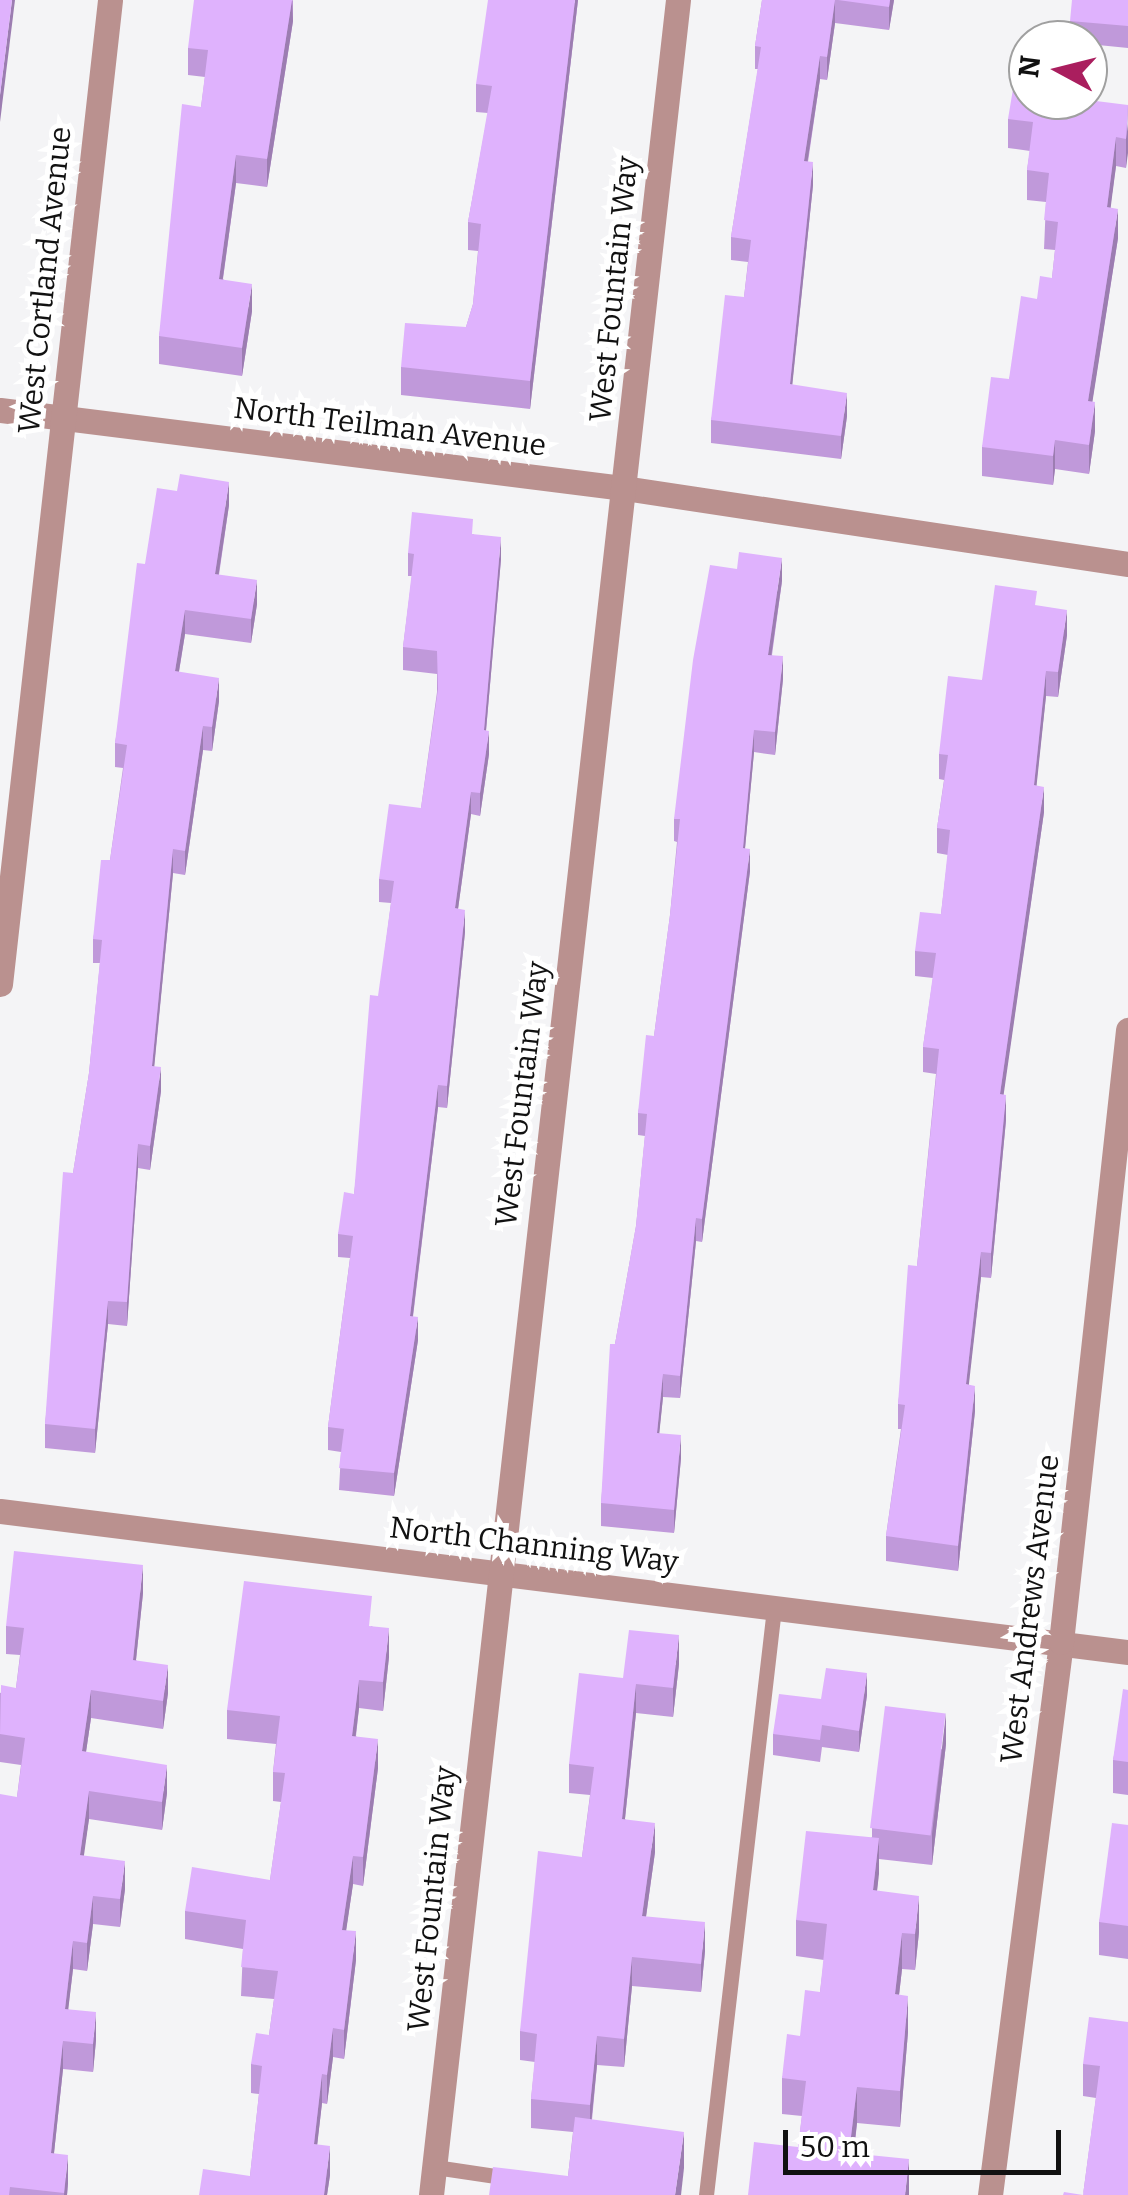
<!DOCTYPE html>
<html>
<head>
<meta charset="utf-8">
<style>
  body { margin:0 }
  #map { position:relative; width:1128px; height:2195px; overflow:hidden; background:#f4f4f6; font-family:Bitter,serif }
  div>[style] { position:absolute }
  .service>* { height:15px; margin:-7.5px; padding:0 7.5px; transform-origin:7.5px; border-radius:7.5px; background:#ba918f }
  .minor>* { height:25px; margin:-12.5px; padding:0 12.5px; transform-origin:12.5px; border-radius:12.5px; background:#ba918f }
  .wall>* { inset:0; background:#c099da }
  .shaded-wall>* { inset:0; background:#9c7db1 }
  .building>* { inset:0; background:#dfb2fd; transform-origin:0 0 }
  span { translate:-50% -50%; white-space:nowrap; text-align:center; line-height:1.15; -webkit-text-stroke:10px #fff; paint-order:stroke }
  .street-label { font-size:30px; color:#111 }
  .north { position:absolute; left:1008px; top:20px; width:100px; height:100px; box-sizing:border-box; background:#fff; border:2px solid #a0a0a0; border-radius:50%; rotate:277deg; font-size:28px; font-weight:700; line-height:40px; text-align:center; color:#111 }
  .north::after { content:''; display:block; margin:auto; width:35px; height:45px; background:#aa1e5e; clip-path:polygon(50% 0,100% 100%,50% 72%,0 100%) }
  .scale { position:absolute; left:783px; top:2130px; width:278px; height:45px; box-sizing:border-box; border:5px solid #111; border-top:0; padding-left:12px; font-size:30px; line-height:35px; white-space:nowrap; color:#111; -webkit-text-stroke:8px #fff; paint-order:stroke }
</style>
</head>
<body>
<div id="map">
  <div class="service">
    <i style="left:435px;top:2167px;width:75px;rotate:8.5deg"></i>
    <i style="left:706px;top:2195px;width:591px;rotate:-83.39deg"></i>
  </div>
  <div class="minor">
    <i style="left:0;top:410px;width:629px;rotate:7.13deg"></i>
    <i style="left:624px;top:488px;width:510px;rotate:8.58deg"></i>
    <i style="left:0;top:984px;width:990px;rotate:-83.62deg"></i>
    <i style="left:0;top:1511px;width:1137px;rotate:7.13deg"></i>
    <i style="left:431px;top:2195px;width:2209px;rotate:-83.58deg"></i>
    <i style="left:990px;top:2195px;width:558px;rotate:-82.68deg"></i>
    <i style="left:1061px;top:1642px;width:616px;rotate:-83.75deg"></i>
  </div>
  <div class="wall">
    <i style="clip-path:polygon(293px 0,293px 21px,267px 187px,236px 183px,223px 279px,252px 311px,242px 376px,159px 364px,159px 336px,201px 107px,205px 77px,188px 75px,188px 48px)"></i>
    <i style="clip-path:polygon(578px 0,530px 409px,401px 395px,401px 367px,466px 327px,473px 304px,478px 251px,468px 250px,468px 222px,488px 113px,476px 112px,476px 84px)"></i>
    <i style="clip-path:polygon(762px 0,894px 0,889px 30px,835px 23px,827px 80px,820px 79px,808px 162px,813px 185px,792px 385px,847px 416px,841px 459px,711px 443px,711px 420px,744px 297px,748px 262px,731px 260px,731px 237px,758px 69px,755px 69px,755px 46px)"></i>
    <i style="clip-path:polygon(1128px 0,1128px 48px,1088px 44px,1088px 40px,1070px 40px,1070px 21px)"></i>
    <i style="clip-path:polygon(1128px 105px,1126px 168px,1116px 166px,1110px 208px,1118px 238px,1092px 402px,1095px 431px,1089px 474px,1055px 469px,1053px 485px,982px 476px,982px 447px,1009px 379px,1037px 299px,1052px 278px,1055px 250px,1044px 249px,1046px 202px,1027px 200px,1027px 170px,1030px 151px,1008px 148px,1008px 119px)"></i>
    <i style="clip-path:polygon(229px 505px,219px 575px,257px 604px,251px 643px,185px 634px,179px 672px,219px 701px,212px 751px,203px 750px,185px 875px,173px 873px,154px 1066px,161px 1091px,150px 1170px,138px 1168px,127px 1326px,108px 1324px,95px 1453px,45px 1448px,45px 1424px,73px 1173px,89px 1073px,100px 963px,93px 963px,93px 939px,110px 860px,123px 768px,115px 767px,115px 743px,145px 564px)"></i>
    <i style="clip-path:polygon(473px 534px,501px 559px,486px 731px,489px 754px,480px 816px,471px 814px,458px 909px,465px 932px,447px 1108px,438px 1107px,413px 1317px,418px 1340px,394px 1496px,339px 1490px,341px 1452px,328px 1450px,328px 1427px,350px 1258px,338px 1257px,338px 1234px,354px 1194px,391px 903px,379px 902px,379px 879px,421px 808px,437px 692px,437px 674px,403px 670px,403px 647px,412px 576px,408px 576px,408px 553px)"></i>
    <i style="clip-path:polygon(782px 581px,772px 655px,783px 679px,775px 755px,754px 752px,745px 848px,750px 871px,702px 1242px,696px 1241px,680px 1398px,663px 1397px,659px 1433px,681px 1458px,674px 1533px,601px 1526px,601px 1503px,615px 1344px,636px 1226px,645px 1136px,638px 1135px,638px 1113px,654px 1036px,670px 915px,677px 842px,674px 841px,674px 819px)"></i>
    <i style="clip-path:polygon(1037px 606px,1067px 635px,1058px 697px,1046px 696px,1036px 786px,1044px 812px,1003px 1095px,1006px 1120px,991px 1278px,981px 1277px,968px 1385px,975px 1411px,958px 1571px,886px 1561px,886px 1536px,901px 1429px,898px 1429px,898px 1404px,917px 1266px,936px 1074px,923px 1072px,923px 1047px,933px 978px,915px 976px,915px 951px,941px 914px,948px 855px,937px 853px,937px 828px,944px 780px,939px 779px,939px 754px,982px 680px)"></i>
    <i style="clip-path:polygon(143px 1593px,136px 1660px,168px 1693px,163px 1729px,91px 1718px,86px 1752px,167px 1793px,162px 1830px,89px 1819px,83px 1856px,125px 1889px,120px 1927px,93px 1924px,87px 1971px,73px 1969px,68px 2009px,96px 2040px,93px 2072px,63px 2069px,54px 2153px,68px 2183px,67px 2195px,0 2195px,17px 1797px,21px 1765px,0 1762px,0 1693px,16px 1688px,20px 1655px,6px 1654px,6px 1626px)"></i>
    <i style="clip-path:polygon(372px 1626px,389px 1657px,383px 1711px,359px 1708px,356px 1736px,378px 1768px,363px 1886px,353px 1884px,346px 1930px,356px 1960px,344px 2059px,333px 2057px,327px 2104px,322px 2103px,317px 2145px,330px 2175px,327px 2195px,199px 2195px,250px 2176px,259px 2094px,251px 2093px,251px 2064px,269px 2035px,274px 1999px,241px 1996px,243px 1949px,185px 1939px,185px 1911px,270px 1880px,281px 1802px,273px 1801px,273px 1772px,276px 1744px,227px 1739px,227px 1710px)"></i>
    <i style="clip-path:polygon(679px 1664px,673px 1717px,636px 1713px,625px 1819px,655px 1852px,646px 1917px,705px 1951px,701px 1992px,632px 1986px,624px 2067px,597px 2065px,592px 2120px,684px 2168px,568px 2176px,573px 2132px,531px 2128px,531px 2099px,535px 2062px,520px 2060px,520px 2031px,582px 1857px,590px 1795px,569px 1793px,569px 1764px,623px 1678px)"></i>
    <i style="clip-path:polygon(1128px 1690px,1128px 1795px,1113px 1793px,1113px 1760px)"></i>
    <i style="clip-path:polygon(867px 1695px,859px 1752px,822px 1747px,820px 1762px,773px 1755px,773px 1734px,821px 1699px)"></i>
    <i style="clip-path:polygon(946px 1744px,932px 1865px,879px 1859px,877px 1891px,919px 1932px,915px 1970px,902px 1969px,899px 1995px,908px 2032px,900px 2127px,857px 2123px,854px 2153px,909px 2195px,798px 2147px,802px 2116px,782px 2114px,782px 2078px,820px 1992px,824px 1960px,796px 1956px,796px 1920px,872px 1837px,872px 1828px)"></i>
    <i style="clip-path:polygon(1128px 1825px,1128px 1959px,1099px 1955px,1099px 1922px)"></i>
    <i style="clip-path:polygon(1128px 2022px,1083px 2195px,1096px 2098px,1083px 2096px,1083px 2064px)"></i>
  </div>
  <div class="shaded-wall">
    <i style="clip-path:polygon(12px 0,15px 0,0 122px,0 95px)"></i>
    <i style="clip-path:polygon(292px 0,293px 21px,267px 187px,267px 159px)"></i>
    <i style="clip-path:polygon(575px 0,578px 0,530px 409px,530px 381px)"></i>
    <i style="clip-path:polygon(835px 0,835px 23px,827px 80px,827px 57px)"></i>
    <i style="clip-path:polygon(890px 0,894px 0,889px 30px,889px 7px)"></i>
    <i style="clip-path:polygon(820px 56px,820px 79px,804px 184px,804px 161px)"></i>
    <i style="clip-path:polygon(1128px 124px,1128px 153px,1126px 168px,1126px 139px)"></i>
    <i style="clip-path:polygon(1116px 137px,1116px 166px,1107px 236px,1107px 207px)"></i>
    <i style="clip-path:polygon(236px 155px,236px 183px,219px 306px,219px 279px)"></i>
    <i style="clip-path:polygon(813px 162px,813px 185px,790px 407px,790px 384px)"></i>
    <i style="clip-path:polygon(1118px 209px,1118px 238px,1088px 430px,1088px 401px)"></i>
    <i style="clip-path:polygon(252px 284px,252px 311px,242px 376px,242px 348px)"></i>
    <i style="clip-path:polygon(847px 393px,847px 416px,841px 459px,841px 436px)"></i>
    <i style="clip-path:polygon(1095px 402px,1095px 431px,1089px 474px,1089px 445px)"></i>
    <i style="clip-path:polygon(1055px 440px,1055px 469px,1053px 485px,1053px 456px)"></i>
    <i style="clip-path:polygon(229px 482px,229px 505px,215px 598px,215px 574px)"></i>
    <i style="clip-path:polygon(501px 537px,501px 559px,484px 753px,484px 730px)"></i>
    <i style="clip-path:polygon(782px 558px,782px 581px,768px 678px,768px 655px)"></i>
    <i style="clip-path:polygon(257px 580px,257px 604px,251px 643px,251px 619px)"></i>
    <i style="clip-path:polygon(185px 610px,185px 634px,175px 695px,175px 671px)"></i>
    <i style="clip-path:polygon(1067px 610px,1067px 635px,1058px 697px,1058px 672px)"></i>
    <i style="clip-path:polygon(783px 656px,783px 679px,775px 755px,775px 732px)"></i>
    <i style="clip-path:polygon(1046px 671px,1046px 696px,1034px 810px,1034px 785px)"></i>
    <i style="clip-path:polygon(219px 678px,219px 701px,212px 751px,212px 727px)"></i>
    <i style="clip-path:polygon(203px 726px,203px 750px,185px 875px,185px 851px)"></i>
    <i style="clip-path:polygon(754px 730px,754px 752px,743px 870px,743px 848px)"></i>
    <i style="clip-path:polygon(489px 731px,489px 754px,480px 816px,480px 793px)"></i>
    <i style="clip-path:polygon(1044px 787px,1044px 812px,1000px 1120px,1000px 1094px)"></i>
    <i style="clip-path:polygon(471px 792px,471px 814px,455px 931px,455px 908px)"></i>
    <i style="clip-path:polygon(173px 849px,173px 873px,152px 1090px,152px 1066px)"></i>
    <i style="clip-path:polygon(750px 849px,750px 871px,702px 1242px,702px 1219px)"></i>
    <i style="clip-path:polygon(465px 910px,465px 932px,447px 1108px,447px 1086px)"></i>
    <i style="clip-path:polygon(161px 1067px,161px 1091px,150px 1170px,150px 1146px)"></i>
    <i style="clip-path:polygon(438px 1085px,438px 1107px,410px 1339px,410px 1316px)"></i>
    <i style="clip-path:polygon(1006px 1095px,1006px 1120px,991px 1278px,991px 1253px)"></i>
    <i style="clip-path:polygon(138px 1144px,138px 1168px,127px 1326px,127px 1302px)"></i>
    <i style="clip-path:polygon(696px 1218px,696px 1241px,680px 1398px,680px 1376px)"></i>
    <i style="clip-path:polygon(981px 1252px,981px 1277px,966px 1410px,966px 1384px)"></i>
    <i style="clip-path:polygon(108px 1301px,108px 1324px,95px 1453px,95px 1429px)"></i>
    <i style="clip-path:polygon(418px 1317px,418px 1340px,394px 1496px,394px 1473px)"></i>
    <i style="clip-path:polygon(663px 1374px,663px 1397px,657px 1456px,657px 1433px)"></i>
    <i style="clip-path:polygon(975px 1386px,975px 1411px,958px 1571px,958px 1546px)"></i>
    <i style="clip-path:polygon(681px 1435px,681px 1458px,674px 1533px,674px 1510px)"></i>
    <i style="clip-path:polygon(143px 1565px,143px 1593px,133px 1688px,133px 1660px)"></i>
    <i style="clip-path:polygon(389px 1628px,389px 1657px,383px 1711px,383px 1682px)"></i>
    <i style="clip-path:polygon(679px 1635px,679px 1664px,673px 1717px,673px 1688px)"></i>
    <i style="clip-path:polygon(168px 1665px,168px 1693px,163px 1729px,163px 1701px)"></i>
    <i style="clip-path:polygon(867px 1673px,867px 1695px,859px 1752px,859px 1731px)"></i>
    <i style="clip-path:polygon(359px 1680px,359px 1708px,352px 1765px,352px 1736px)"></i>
    <i style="clip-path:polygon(636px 1684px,636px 1713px,622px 1847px,622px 1819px)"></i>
    <i style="clip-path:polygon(91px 1690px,91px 1718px,82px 1779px,82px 1751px)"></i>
    <i style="clip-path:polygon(946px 1713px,946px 1744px,932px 1865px,932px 1834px)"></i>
    <i style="clip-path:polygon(378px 1739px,378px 1768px,363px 1886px,363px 1857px)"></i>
    <i style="clip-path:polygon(167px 1765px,167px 1793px,162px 1830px,162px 1802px)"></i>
    <i style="clip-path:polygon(89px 1791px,89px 1819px,80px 1884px,80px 1855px)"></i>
    <i style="clip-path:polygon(655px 1823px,655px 1852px,642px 1945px,642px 1916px)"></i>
    <i style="clip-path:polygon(879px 1838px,879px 1874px,873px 1926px,873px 1890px)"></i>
    <i style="clip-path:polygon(353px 1856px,353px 1884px,342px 1959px,342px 1930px)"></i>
    <i style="clip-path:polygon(125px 1861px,125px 1889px,120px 1927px,120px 1899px)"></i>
    <i style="clip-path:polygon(93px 1896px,93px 1924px,87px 1971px,87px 1943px)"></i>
    <i style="clip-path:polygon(919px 1896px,919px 1932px,915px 1970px,915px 1934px)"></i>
    <i style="clip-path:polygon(705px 1922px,705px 1951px,701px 1992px,701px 1964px)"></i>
    <i style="clip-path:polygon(356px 1931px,356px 1960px,344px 2059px,344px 2030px)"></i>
    <i style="clip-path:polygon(902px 1933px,902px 1969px,895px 2030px,895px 1994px)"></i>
    <i style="clip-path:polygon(73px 1941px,73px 1969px,65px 2037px,65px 2009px)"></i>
    <i style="clip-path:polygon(632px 1957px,632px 1986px,624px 2067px,624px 2039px)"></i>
    <i style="clip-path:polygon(908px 1996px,908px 2032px,900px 2127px,900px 2091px)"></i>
    <i style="clip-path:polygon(96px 2012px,96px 2040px,93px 2072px,93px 2044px)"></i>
    <i style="clip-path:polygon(333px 2028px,333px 2057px,327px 2104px,327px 2075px)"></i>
    <i style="clip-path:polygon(597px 2036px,597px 2065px,590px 2134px,590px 2105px)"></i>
    <i style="clip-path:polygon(63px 2041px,63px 2069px,51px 2181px,51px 2153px)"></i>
    <i style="clip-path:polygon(322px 2074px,322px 2103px,314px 2173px,314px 2144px)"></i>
    <i style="clip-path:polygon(857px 2087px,857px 2123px,849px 2189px,849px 2153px)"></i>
    <i style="clip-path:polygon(684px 2132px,684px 2168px,681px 2195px,675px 2195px)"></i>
    <i style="clip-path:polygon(330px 2146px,330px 2175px,327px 2195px,324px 2195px)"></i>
    <i style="clip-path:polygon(68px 2155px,68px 2183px,67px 2195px,64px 2195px)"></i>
    <i style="clip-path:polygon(909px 2159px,909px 2195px,905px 2195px)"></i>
  </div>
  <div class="building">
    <i style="clip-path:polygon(0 0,12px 0,0 95px)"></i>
    <i style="clip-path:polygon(194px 0,292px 0,267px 159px,236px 155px,219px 279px,252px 284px,242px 348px,159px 336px,182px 104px,201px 107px,208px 50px,188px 48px)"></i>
    <i style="clip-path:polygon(488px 0,575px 0,530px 381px,401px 367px,405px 323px,466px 327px,473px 304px,481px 224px,468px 222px,492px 86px,476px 84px)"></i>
    <i style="clip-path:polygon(762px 0,835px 0,827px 57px,820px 56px,804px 161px,813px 162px,790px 384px,847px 393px,841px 436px,711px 420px,725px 295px,744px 297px,751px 240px,731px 237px,761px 47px,755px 46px)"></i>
    <i style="clip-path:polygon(838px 0,890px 0,889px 7px)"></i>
    <i style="clip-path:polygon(1072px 0,1128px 0,1128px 26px,1070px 21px)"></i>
    <i style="clip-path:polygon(1013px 89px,1028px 91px,1028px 100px,1088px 100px,1128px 105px,1126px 139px,1116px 137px,1107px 207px,1118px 209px,1088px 401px,1095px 402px,1089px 445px,1055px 440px,1053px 456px,982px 447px,991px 377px,1009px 379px,1021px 296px,1037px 299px,1040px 276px,1052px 278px,1058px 222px,1044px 220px,1049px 173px,1027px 170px,1033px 122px,1008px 119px)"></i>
    <i style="clip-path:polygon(180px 474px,229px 482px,215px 574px,257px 580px,251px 619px,185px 610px,175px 671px,219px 678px,212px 727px,203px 726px,185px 851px,173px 849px,152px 1066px,161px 1067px,150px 1146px,138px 1144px,127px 1302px,108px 1301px,95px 1429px,45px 1424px,63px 1172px,73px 1173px,89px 1073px,102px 940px,93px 939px,101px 860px,110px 860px,127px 745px,115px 743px,137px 563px,145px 564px,157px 488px,177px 491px)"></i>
    <i style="clip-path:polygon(412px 512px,473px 519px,472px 534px,501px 537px,484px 730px,489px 731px,480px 793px,471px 792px,455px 908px,465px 910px,447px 1086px,438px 1085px,410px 1316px,418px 1317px,394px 1473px,339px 1468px,344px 1429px,328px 1427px,353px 1236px,338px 1234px,344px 1192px,354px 1194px,370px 995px,378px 996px,394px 881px,379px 879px,389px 804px,421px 808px,438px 689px,437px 651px,403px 647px,414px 554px,408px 553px)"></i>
    <i style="clip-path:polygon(739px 552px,782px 558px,768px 655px,783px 656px,775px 732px,754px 730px,743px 848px,750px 849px,702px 1219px,696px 1218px,680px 1376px,663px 1374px,657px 1433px,681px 1435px,674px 1510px,601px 1503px,610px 1344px,615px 1344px,636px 1226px,647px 1114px,638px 1113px,646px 1035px,654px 1036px,670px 915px,680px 819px,674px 819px,693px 660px,710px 565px,737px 569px)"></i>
    <i style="clip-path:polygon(995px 585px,1037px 591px,1035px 605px,1067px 610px,1058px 672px,1046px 671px,1034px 785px,1044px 787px,1000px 1094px,1006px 1095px,991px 1253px,981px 1252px,966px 1384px,975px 1386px,958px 1546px,886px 1536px,905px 1405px,898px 1404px,908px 1265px,917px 1266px,939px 1049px,923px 1047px,936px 953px,915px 951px,920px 912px,941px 914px,950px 830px,937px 828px,948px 755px,939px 754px,948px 676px,982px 680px)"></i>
    <i style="clip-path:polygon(14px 1551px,143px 1565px,133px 1660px,168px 1665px,163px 1701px,91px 1690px,82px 1751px,167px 1765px,162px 1802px,89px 1791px,80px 1855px,125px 1861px,120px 1899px,93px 1896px,87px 1943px,73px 1941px,65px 2009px,96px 2012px,93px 2044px,63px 2041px,51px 2153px,68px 2155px,64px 2193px,10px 2187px,9px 2195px,0 2195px,0 1794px,17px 1797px,25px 1738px,0 1734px,1px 1685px,16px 1688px,24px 1628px,6px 1626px)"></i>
    <i style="clip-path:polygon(244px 1581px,372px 1596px,369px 1626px,389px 1628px,383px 1682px,359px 1680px,352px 1736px,378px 1739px,363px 1857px,353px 1856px,342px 1930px,356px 1931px,344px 2030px,333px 2028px,327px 2075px,322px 2074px,314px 2144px,330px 2146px,324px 2195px,199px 2195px,203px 2169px,250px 2176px,262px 2066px,251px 2064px,256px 2033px,269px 2035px,278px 1971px,241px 1967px,246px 1920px,185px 1911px,192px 1867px,270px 1880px,285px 1773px,273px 1772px,280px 1716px,227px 1710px)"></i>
    <i style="clip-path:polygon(629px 1630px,679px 1635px,673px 1688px,636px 1684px,622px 1819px,655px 1823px,642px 1916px,705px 1922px,701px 1964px,632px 1957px,624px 2039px,597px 2036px,590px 2105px,531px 2099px,537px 2034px,520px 2031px,538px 1851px,582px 1857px,594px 1767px,569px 1764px,579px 1673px,623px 1678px)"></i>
    <i style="clip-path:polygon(826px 1668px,867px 1673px,859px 1731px,822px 1725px,820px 1740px,773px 1734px,779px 1694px,821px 1699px)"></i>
    <i style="clip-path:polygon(1123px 1689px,1128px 1690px,1128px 1762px,1113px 1760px)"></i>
    <i style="left:885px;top:1706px;width:61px;height:123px;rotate:7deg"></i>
    <i style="clip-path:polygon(1112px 1823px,1128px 1825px,1128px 1926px,1099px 1922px)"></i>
    <i style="clip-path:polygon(806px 1831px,879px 1838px,873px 1890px,919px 1896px,915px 1934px,902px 1933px,895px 1994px,908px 1996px,900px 2091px,857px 2087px,849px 2153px,909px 2159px,905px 2195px,748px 2195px,754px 2142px,798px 2147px,806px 2081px,782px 2078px,787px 2034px,800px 2036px,805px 1990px,820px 1992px,827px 1924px,796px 1920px)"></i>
    <i style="clip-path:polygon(1089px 2017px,1128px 2022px,1128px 2195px,1063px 2195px,1064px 2192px,1083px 2195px,1100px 2066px,1083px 2064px)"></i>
    <i style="clip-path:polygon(575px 2117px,684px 2132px,675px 2195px,489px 2195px,493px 2167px,568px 2176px)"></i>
  </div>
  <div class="street-label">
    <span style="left:45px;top:280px;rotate:-84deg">West Cortland Avenue</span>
    <span style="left:614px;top:289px;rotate:-84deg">West Fountain Way</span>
    <span style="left:390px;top:427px;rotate:7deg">North Teilman Avenue</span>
    <span style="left:522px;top:1094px;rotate:-83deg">West Fountain Way</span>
    <span style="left:534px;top:1545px;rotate:7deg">North Channing Way</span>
    <span style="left:1030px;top:1609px;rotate:-83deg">West Andrews Avenue</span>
    <span style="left:432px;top:1899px;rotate:-84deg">West Fountain Way</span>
  </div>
  <div class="north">N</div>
  <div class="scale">50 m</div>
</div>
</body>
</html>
